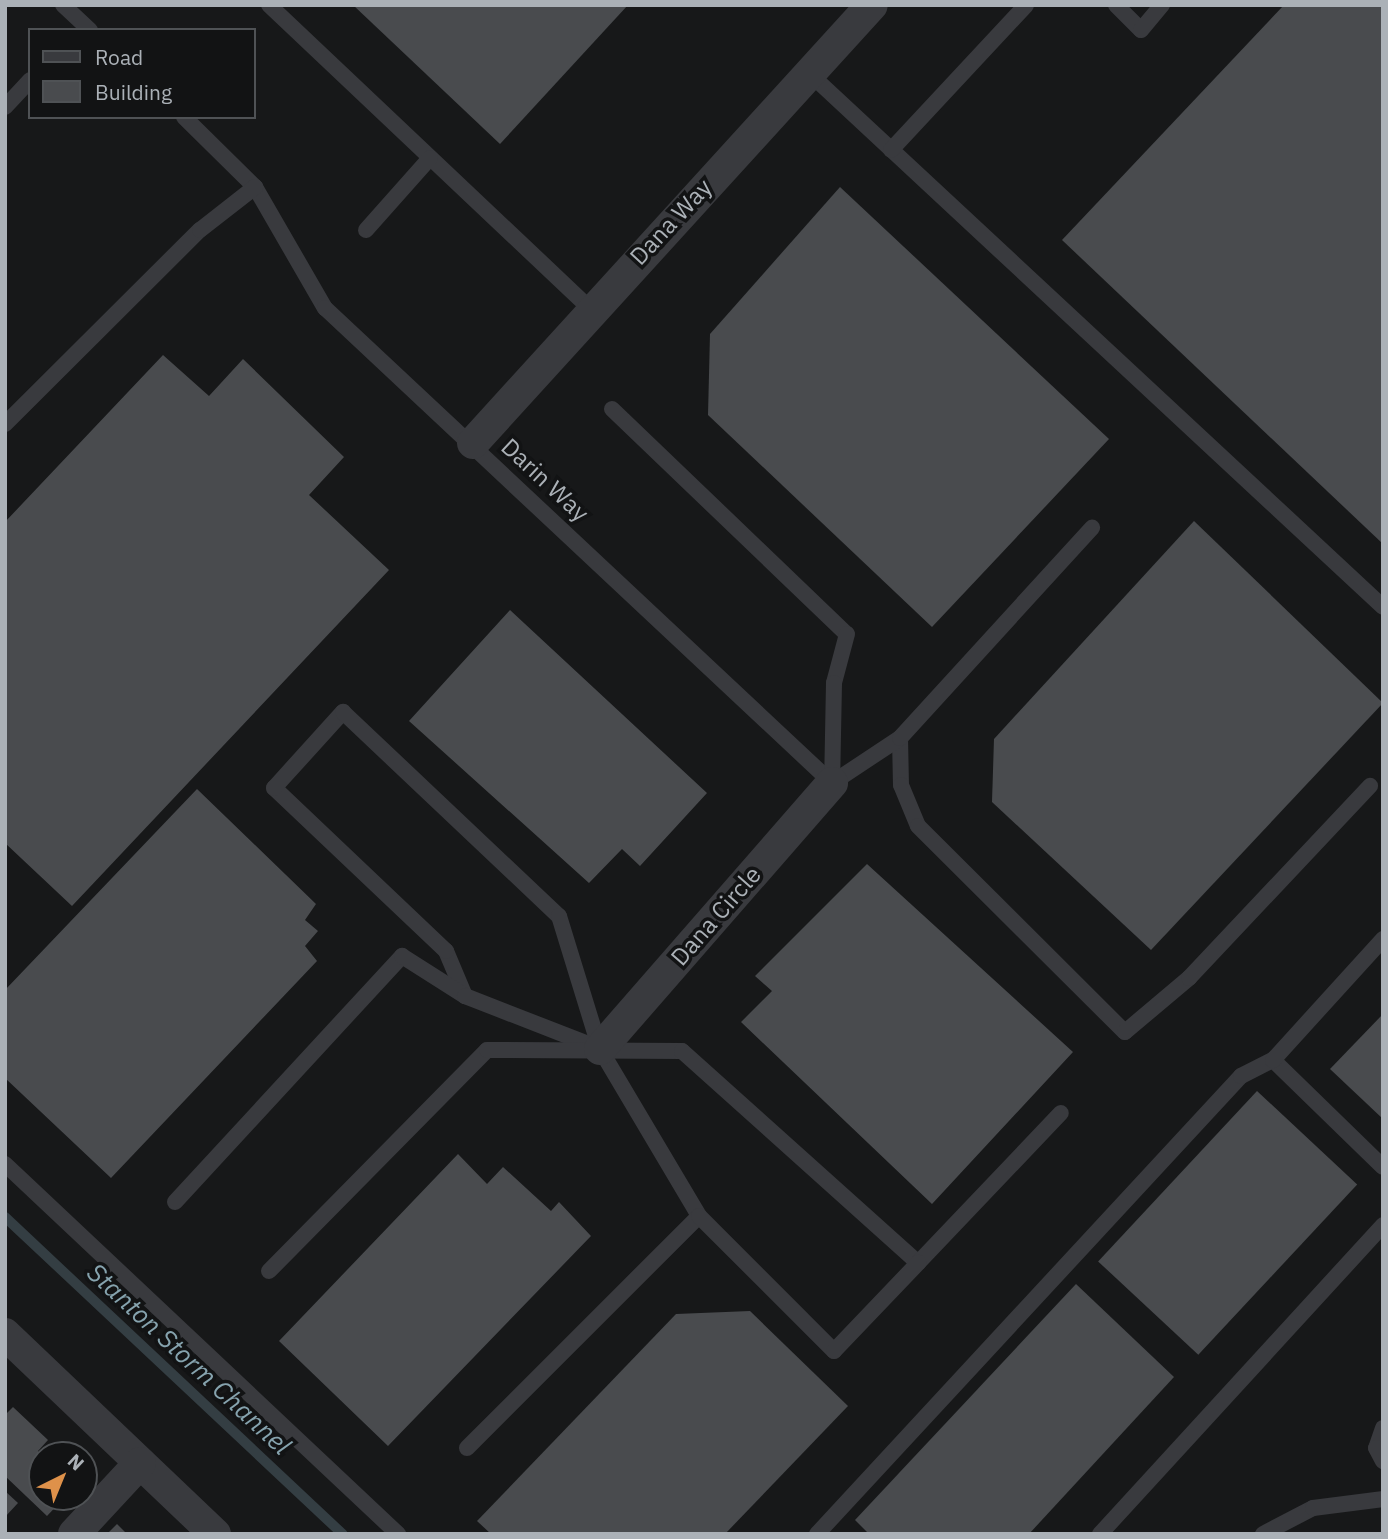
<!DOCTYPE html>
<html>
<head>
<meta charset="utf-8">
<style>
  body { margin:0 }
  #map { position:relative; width:1388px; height:1539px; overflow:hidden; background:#171819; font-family:"IBM Plex Sans",sans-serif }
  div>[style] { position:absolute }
  .stream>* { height:10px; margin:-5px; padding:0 5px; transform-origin:5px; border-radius:5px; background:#343e43 }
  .building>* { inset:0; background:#494b4e; transform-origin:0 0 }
  .service>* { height:16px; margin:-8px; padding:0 8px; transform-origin:8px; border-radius:8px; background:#393a3e }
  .minor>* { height:32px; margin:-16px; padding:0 16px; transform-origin:16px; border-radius:16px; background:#393a3e }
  span { translate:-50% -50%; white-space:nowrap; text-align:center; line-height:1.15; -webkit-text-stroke:7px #121314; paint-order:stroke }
  .street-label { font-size:24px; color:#abb1b7 }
  .water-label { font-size:26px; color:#86a3ae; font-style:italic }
  .frame { position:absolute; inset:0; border:7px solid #abb1b7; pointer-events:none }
  .legend { position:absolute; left:28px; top:28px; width:228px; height:91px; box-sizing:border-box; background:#121314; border:2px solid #4f5255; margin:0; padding:9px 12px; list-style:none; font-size:21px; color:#abb1b7 }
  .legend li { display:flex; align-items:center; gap:14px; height:35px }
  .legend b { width:35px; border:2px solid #4f5255 }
  .north { position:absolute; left:28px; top:1441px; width:70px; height:70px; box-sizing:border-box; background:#121314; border:2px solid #4f5255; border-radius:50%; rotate:43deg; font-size:19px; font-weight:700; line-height:28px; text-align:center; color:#abb1b7 }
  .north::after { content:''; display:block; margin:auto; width:24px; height:32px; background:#de914a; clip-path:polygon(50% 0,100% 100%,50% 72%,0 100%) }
</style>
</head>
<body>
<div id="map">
  <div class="stream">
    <i style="left:5px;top:1217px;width:463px;rotate:43.2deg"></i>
  </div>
  <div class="building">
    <i style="clip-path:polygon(353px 5px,628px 5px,500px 144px)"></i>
    <i style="clip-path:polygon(1284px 5px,1383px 5px,1383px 544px,1062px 240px)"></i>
    <i style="clip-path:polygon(840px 187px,1109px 439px,932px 627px,708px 415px,710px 334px)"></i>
    <i style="clip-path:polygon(163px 355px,209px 396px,243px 359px,344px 457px,309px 495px,389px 570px,72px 906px,5px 843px,5px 522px)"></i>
    <i style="clip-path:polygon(1194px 521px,1383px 703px,1151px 950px,992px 802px,994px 739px)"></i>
    <i style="clip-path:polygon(510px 610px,707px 793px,640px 866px,622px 849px,589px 883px,409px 721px)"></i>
    <i style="clip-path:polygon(197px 789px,316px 904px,305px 920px,318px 931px,305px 946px,317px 961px,111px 1178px,5px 1078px,5px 990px)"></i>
    <i style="clip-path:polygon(867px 864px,1073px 1052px,932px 1204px,741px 1022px,772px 991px,755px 976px)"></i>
    <i style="clip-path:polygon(1383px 1014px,1383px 1119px,1330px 1069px)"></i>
    <i style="left:1257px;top:1091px;width:137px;height:233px;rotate:43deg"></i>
    <i style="clip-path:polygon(458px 1154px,487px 1184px,503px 1167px,551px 1211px,559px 1202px,591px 1236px,388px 1446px,279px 1341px)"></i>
    <i style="clip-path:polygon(1076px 1284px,1174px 1377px,1029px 1534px,869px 1534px,855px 1520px)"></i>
    <i style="clip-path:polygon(750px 1311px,848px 1406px,725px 1534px,491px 1534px,477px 1521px,676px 1314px)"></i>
    <i style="clip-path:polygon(13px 1407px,48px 1440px,38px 1451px,42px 1497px,65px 1497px,47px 1516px,5px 1476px,5px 1415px)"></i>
    <i style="clip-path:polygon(5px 1491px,18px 1503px,5px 1517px)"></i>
    <i style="clip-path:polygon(117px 1524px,127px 1534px,107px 1534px)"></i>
  </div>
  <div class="service">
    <i style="left:63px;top:5px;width:37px;rotate:43deg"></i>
    <i style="left:269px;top:5px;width:442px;rotate:43.4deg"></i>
    <i style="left:1116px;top:5px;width:35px;rotate:45deg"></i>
    <i style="left:1141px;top:30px;width:33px;rotate:-50deg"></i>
    <i style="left:809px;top:73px;width:784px;rotate:42.93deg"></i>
    <i style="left:5px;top:107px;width:37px;rotate:-47deg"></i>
    <i style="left:184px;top:117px;width:100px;rotate:44.6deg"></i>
    <i style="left:255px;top:187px;width:140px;rotate:60deg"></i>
    <i style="left:325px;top:308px;width:695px;rotate:43.13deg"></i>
    <i style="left:891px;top:150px;width:198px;rotate:-47deg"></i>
    <i style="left:366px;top:230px;width:96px;rotate:-48.4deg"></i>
    <i style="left:612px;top:409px;width:325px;rotate:43.8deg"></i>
    <i style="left:847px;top:634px;width:51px;rotate:104.9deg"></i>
    <i style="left:834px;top:683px;width:100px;rotate:91.1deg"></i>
    <i style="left:5px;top:424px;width:275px;rotate:-44.9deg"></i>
    <i style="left:200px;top:230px;width:70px;rotate:-38deg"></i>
    <i style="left:900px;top:738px;width:47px;rotate:88.8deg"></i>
    <i style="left:901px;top:785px;width:44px;rotate:67.5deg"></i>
    <i style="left:918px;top:826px;width:292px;rotate:44.9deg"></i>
    <i style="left:1125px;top:1032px;width:84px;rotate:-40.2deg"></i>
    <i style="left:1189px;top:978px;width:264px;rotate:-46.7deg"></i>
    <i style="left:832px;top:783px;width:82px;rotate:-33.5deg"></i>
    <i style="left:900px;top:738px;width:285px;rotate:-47.6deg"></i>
    <i style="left:465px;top:996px;width:49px;rotate:-112.9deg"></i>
    <i style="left:446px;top:951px;width:237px;rotate:-136.5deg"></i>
    <i style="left:274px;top:788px;width:103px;rotate:-47.8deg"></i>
    <i style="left:343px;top:712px;width:297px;rotate:43.4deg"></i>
    <i style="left:559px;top:916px;width:139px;rotate:72.9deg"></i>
    <i style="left:600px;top:1049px;width:194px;rotate:59.3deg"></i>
    <i style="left:1273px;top:1060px;width:153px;rotate:44.2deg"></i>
    <i style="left:5px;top:1164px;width:540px;rotate:43.27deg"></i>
    <i style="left:175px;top:1202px;width:335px;rotate:-47.3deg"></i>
    <i style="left:402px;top:956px;width:75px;rotate:32.4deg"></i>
    <i style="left:465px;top:996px;width:135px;rotate:21.3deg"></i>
    <i style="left:269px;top:1271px;width:310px;rotate:-45.4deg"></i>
    <i style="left:487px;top:1050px;width:195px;rotate:0.3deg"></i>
    <i style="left:682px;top:1051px;width:317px;rotate:41.9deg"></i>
    <i style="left:918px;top:1263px;width:207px;rotate:-46.4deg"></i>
    <i style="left:1383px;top:1428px;width:21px;rotate:109deg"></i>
    <i style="left:1376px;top:1448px;width:15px;rotate:62deg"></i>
    <i style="left:467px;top:1448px;width:328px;rotate:-45deg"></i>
    <i style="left:699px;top:1216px;width:191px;rotate:45deg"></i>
    <i style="left:834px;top:1351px;width:122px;rotate:-46.3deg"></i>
    <i style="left:817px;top:1534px;width:624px;rotate:-47.21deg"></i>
    <i style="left:1241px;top:1076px;width:36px;rotate:-27deg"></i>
    <i style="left:1273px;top:1060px;width:164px;rotate:-47.7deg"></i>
    <i style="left:1100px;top:1534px;width:419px;rotate:-47.5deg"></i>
    <i style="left:1263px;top:1534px;width:56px;rotate:-27.5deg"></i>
    <i style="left:1313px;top:1508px;width:71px;rotate:-7.3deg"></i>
  </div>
  <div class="minor">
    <i style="left:473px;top:443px;width:592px;rotate:-47.67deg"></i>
    <i style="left:600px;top:1049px;width:353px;rotate:-48.9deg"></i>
    <i style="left:5px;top:1334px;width:290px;rotate:43.6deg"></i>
    <i style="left:74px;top:1534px;width:97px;rotate:-47.1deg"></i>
  </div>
  <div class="street-label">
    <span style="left:671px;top:222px;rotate:-47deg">Dana Way</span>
    <span style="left:545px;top:480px;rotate:43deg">Darin Way</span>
    <span style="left:716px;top:916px;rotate:-49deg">Dana Circle</span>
  </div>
  <div class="water-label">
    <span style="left:189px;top:1359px;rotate:43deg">Stanton Storm Channel</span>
  </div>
  <div class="frame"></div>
  <ul class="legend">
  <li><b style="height:9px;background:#393a3e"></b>Road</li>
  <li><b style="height:19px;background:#494b4e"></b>Building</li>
  </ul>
  <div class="north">N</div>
</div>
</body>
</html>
